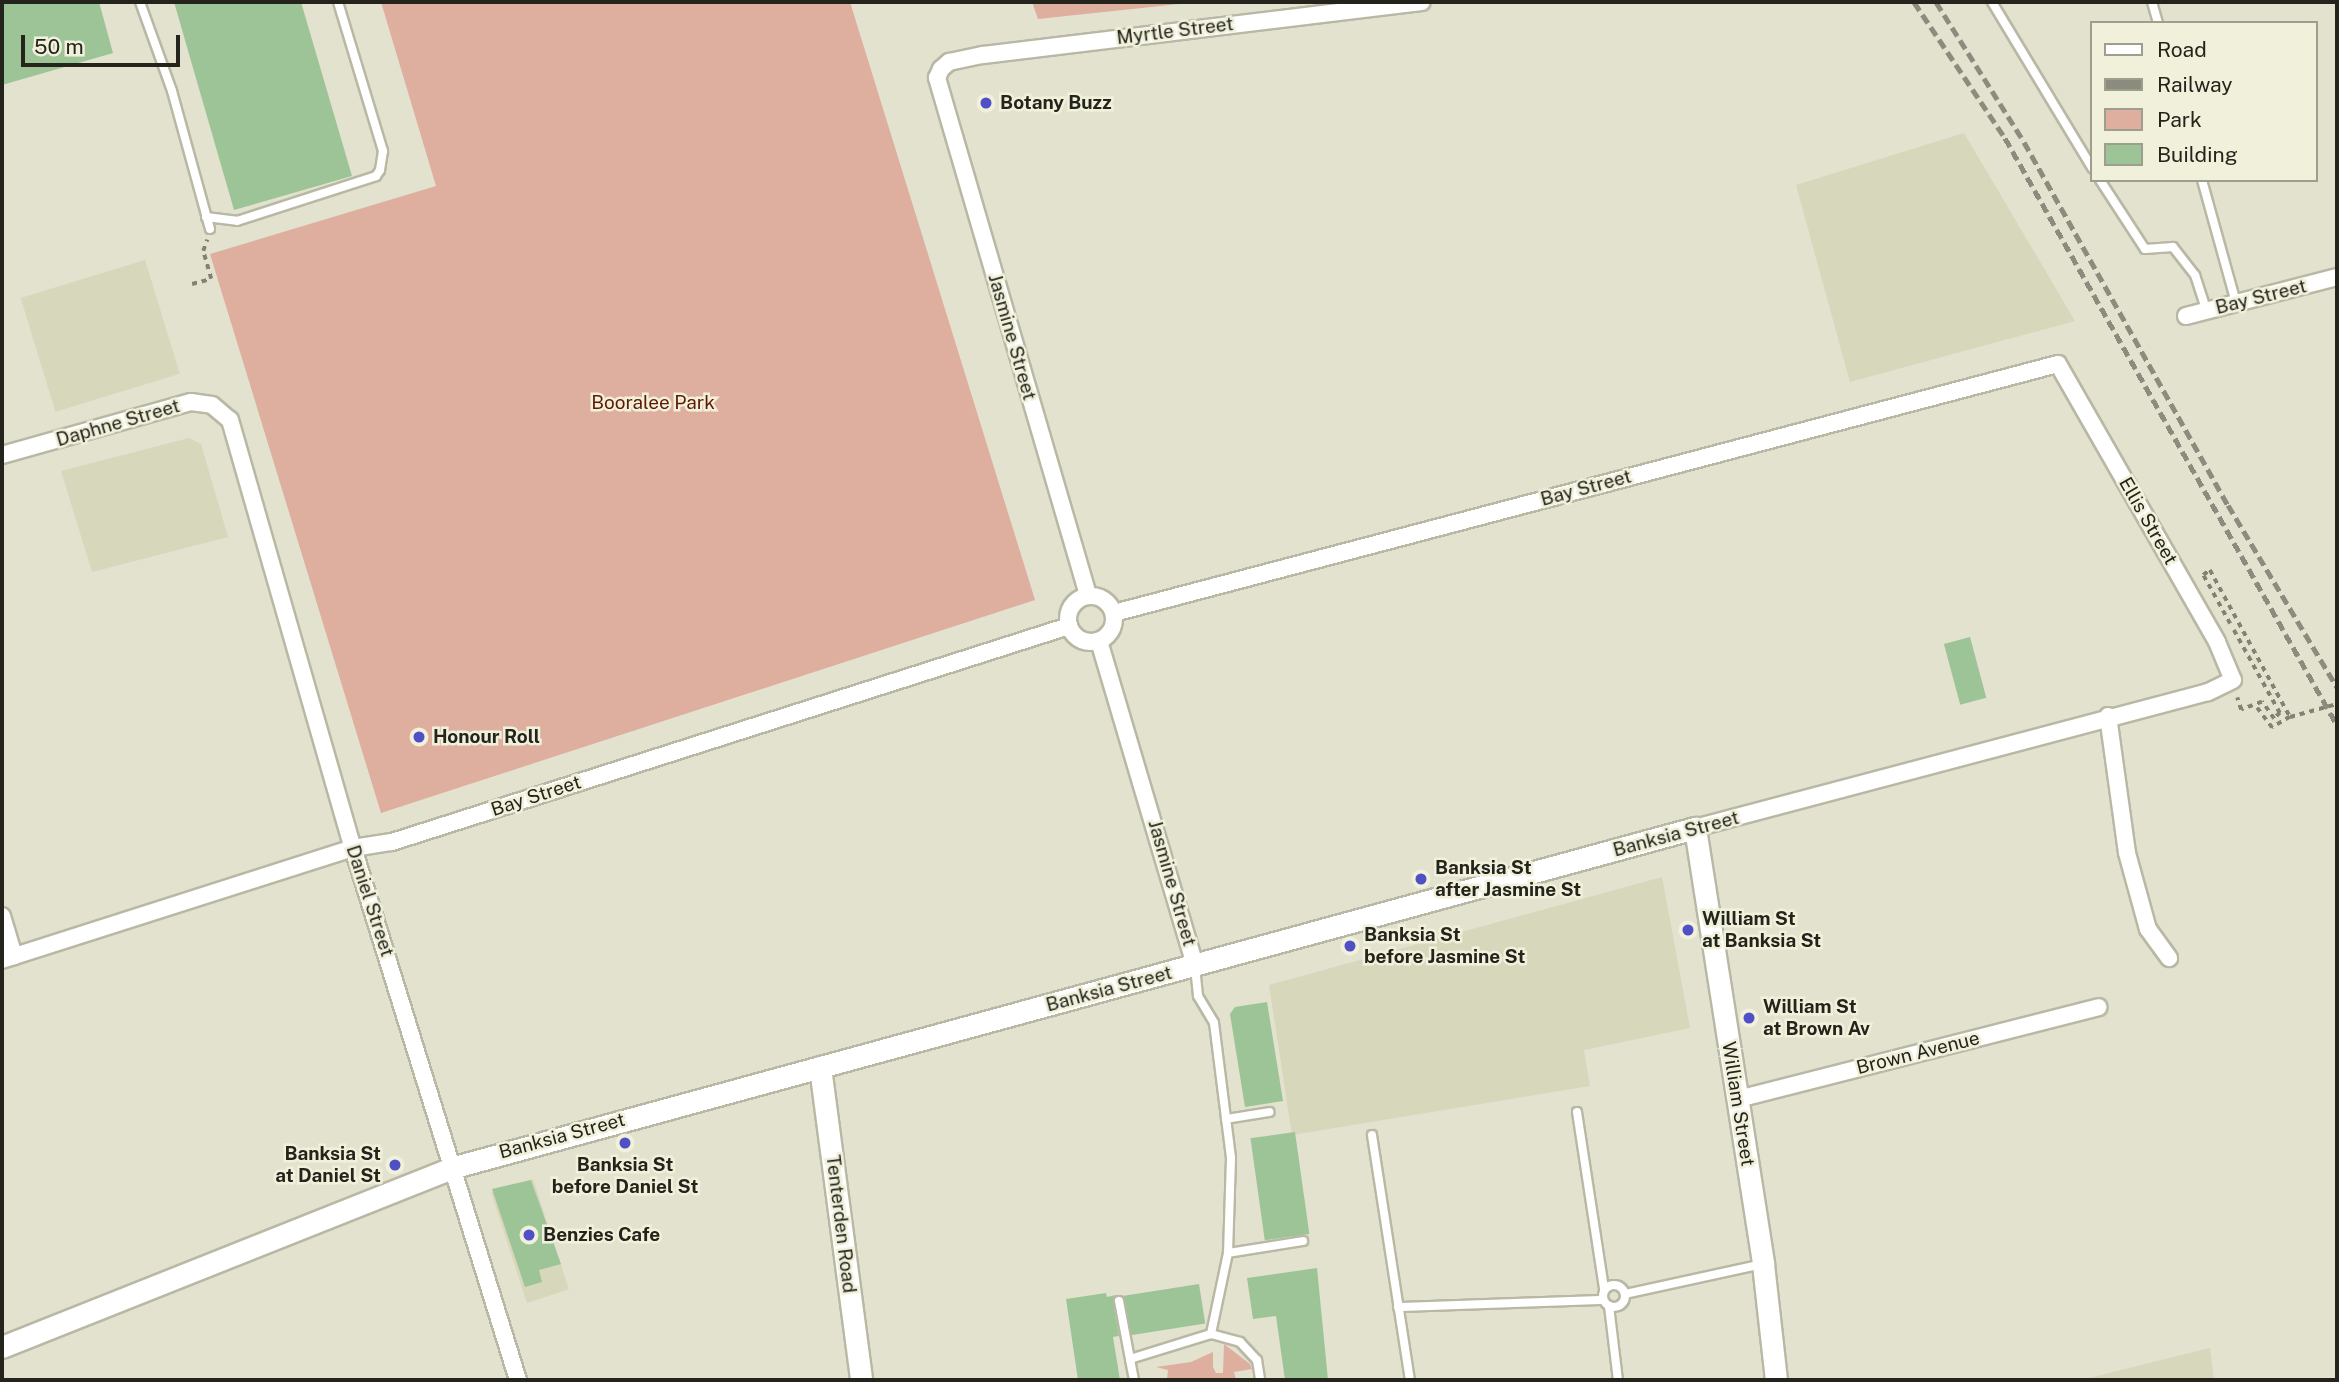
<!DOCTYPE html>
<html>
<head>
<meta charset="utf-8">
<style>
  body { margin:0 }
  #map { position:relative; width:2339px; height:1382px; overflow:hidden; background:#e2e2ce; font-family:"Public Sans",sans-serif }
  div>[style] { position:absolute }
  .built>* { inset:0; background:#d7d7bc; transform-origin:0 0 }
  .green>* { inset:0; background:#deae9f }
  .building>* { inset:0; background:#9dc496; transform-origin:0 0 }
  .path>* { height:3.5px; margin-top:-1.75px; transform-origin:0; background:repeating-linear-gradient(90deg,#828274 0 5px,transparent 0 10px) }
  .roads { filter:drop-shadow(2px 0 #b8b8a4) drop-shadow(-2px 0 #b8b8a4) drop-shadow(0 2px #b8b8a4) drop-shadow(0 -2px #b8b8a4) }
  .service>* { height:8px; margin:-4px; padding:0 4px; transform-origin:4px; border-radius:4px; background:#fff }
  .service>.ring { margin:-4px; padding:0; box-sizing:content-box; background:none; border:8px solid #fff; border-radius:50% }
  .minor>* { height:16px; margin:-8px; padding:0 8px; transform-origin:8px; border-radius:8px; background:#fff }
  .minor>.ring { margin:-8px; padding:0; box-sizing:content-box; background:none; border:16px solid #fff; border-radius:50% }
  .tertiary>* { height:21px; margin:-10.5px; padding:0 10.5px; transform-origin:10.5px; border-radius:10.5px; background:#fff }
  .rail>* { height:5px; margin-top:-2.5px; transform-origin:0; background:repeating-linear-gradient(90deg,#8c8c7e 0 10px,transparent 0 15px) }
  .path-bridge>* { height:3.5px; margin-top:-1.75px; transform-origin:0; background:repeating-linear-gradient(90deg,#828274 0 5px,transparent 0 10px) }
  .dots>* { width:19px; height:19px; translate:-50% -50%; box-sizing:border-box; border:4px solid #f0f0db; border-radius:50% }
  span { translate:-50% -50%; white-space:nowrap; text-align:center; line-height:1.15; -webkit-text-stroke:5px #f0f0db; paint-order:stroke }
  .street-label { font-size:19px; color:#24241d }
  .poi-label { font-size:19px; color:#24241d; font-weight:700 }
  .left { translate:0 -50%; text-align:left }
  .right { translate:-100% -50%; text-align:right }
  .park-label { font-size:19px; color:#5f1900 }
  .frame { position:absolute; inset:0; border:4px solid #24241d; pointer-events:none }
  .legend { position:absolute; left:2090px; top:21px; width:228px; height:161px; box-sizing:border-box; background:#f0f0db; border:2px solid #9e9e8f; margin:0; padding:9px 12px; list-style:none; font-size:21px; color:#24241d }
  .legend li { display:flex; align-items:center; gap:14px; height:35px }
  .legend b { width:35px; border:2px solid #9e9e8f }
  .scale { position:absolute; left:21px; top:35px; width:159px; height:32px; box-sizing:border-box; border:4px solid #24241d; border-top:0; padding-left:9px; font-size:21px; line-height:24px; white-space:nowrap; color:#24241d; -webkit-text-stroke:5px #f0f0db; paint-order:stroke }
</style>
</head>
<body>
<div id="map">
  <div class="built">
    <i style="clip-path:polygon(1964px 133px,2075px 321px,1850px 382px,1796px 185px)"></i>
    <i style="left:145px;top:260px;width:119px;height:130px;rotate:73deg"></i>
    <i style="clip-path:polygon(189px 438px,201px 444px,228px 537px,92px 572px,61px 471px)"></i>
    <i style="clip-path:polygon(1662px 877px,1690px 1028px,1584px 1050px,1590px 1086px,1292px 1135px,1269px 985px)"></i>
    <i style="left:533px;top:1179px;width:116px;height:44px;rotate:72deg"></i>
    <i style="clip-path:polygon(2210px 1348px,2214px 1380px,2082px 1380px,2169px 1358px)"></i>
  </div>
  <div class="green">
    <i style="clip-path:polygon(381px 2px,850px 2px,1035px 600px,381px 813px,210px 254px,436px 186px)"></i>
    <i style="clip-path:polygon(1032px 2px,1198px 2px,1038px 19px)"></i>
    <i style="clip-path:polygon(1224px 1344px,1250px 1364px,1252px 1369px,1234px 1372px,1236px 1380px,1167px 1380px,1168px 1370px,1156px 1367px,1191px 1362px,1213px 1352px,1213px 1367px,1216px 1373px,1223px 1373px)"></i>
  </div>
  <div class="building">
    <i style="clip-path:polygon(2px 2px,99px 2px,113px 53px,2px 85px)"></i>
    <i style="clip-path:polygon(174px 2px,301px 2px,352px 176px,234px 210px)"></i>
    <i style="left:1970px;top:637px;width:63px;height:27px;rotate:75deg"></i>
    <i style="clip-path:polygon(1267px 1002px,1283px 1101px,1245px 1107px,1230px 1014px,1235px 1007px)"></i>
    <i style="left:1295px;top:1132px;width:103px;height:45px;rotate:82deg"></i>
    <i style="clip-path:polygon(531px 1180px,561px 1264px,539px 1270px,542px 1282px,525px 1287px,492px 1189px)"></i>
    <i style="clip-path:polygon(1317px 1268px,1328px 1380px,1285px 1380px,1276px 1316px,1253px 1319px,1247px 1278px)"></i>
    <i style="left:1199px;top:1284px;width:40px;height:79px;rotate:81deg"></i>
    <i style="clip-path:polygon(1106px 1293px,1107px 1297px,1116px 1295px,1113px 1302px,1119px 1336px,1113px 1337px,1120px 1380px,1078px 1380px,1066px 1299px)"></i>
  </div>
  <div class="path">
    <i style="left:192px;top:284px;width:20px;rotate:-15deg"></i>
    <i style="left:211px;top:279px;width:29px;rotate:-106deg"></i>
    <i style="left:203px;top:251px;width:12px;rotate:-70deg"></i>
    <i style="left:2230px;top:624px;width:56px;rotate:-118.9deg"></i>
    <i style="left:2203px;top:575px;width:9px;rotate:-36deg"></i>
    <i style="left:2210px;top:570px;width:167px;rotate:61.4deg"></i>
    <i style="left:2290px;top:717px;width:21px;rotate:149deg"></i>
    <i style="left:2272px;top:728px;width:25px;rotate:-127deg"></i>
    <i style="left:2234px;top:630px;width:95px;rotate:61deg"></i>
    <i style="left:2280px;top:713px;width:8px;rotate:135deg"></i>
    <i style="left:2274px;top:719px;width:21px;rotate:-125deg"></i>
    <i style="left:2262px;top:702px;width:22px;rotate:159deg"></i>
    <i style="left:2241px;top:710px;width:13px;rotate:-108deg"></i>
  </div>
  <div class="roads">
    <div class="service">
      <i style="left:140px;top:2px;width:95px;rotate:70.2deg"></i>
      <i style="left:172px;top:91px;width:143px;rotate:74.6deg"></i>
      <i style="left:1992px;top:2px;width:194px;rotate:58.9deg"></i>
      <i style="left:2152px;top:2px;width:22px;rotate:74deg"></i>
      <i style="left:2100px;top:180px;width:82px;rotate:56.9deg"></i>
      <i style="left:2145px;top:249px;width:28px;rotate:-4deg"></i>
      <i style="left:2173px;top:247px;width:36px;rotate:52deg"></i>
      <i style="left:2195px;top:275px;width:38px;rotate:72deg"></i>
      <i style="left:2202px;top:180px;width:128px;rotate:74.5deg"></i>
      <i style="left:206px;top:217px;width:31px;rotate:7deg"></i>
      <i style="left:237px;top:221px;width:146px;rotate:-17.9deg"></i>
      <i style="left:376px;top:176px;width:7px;rotate:-56deg"></i>
      <i style="left:380px;top:170px;width:19px;rotate:-81deg"></i>
      <i style="left:383px;top:151px;width:156px;rotate:-106.8deg"></i>
      <i style="left:1195px;top:967px;width:29px;rotate:84deg"></i>
      <i style="left:1198px;top:996px;width:31px;rotate:59deg"></i>
      <i style="left:1214px;top:1023px;width:136px;rotate:82.8deg"></i>
      <i style="left:1231px;top:1158px;width:95px;rotate:91.8deg"></i>
      <i style="left:1228px;top:1253px;width:83px;rotate:101.9deg"></i>
      <i style="left:1577px;top:1112px;width:179px;rotate:81.3deg"></i>
      <i style="left:1226px;top:1119px;width:44px;rotate:-9.2deg"></i>
      <i style="left:1372px;top:1135px;width:248px;rotate:81.2deg"></i>
      <i style="left:1228px;top:1253px;width:76px;rotate:-9.1deg"></i>
      <i class="ring" style="left:1603px;top:1285px;width:14px;height:14px"></i>
      <i style="left:1625px;top:1294px;width:141px;rotate:-12.3deg"></i>
      <i style="left:1119px;top:1301px;width:59px;rotate:79.3deg"></i>
      <i style="left:1609px;top:1306px;width:75px;rotate:83.1deg"></i>
      <i style="left:1398px;top:1307px;width:205px;rotate:-2deg"></i>
      <i style="left:1134px;top:1380px;width:21px;rotate:-101deg"></i>
      <i style="left:1130px;top:1359px;width:85px;rotate:-17.2deg"></i>
      <i style="left:1211px;top:1334px;width:30px;rotate:15deg"></i>
      <i style="left:1240px;top:1342px;width:25px;rotate:47deg"></i>
      <i style="left:1257px;top:1360px;width:20px;rotate:81deg"></i>
    </div>
    <div class="minor">
      <i style="left:2186px;top:316px;width:156px;rotate:-14.5deg"></i>
      <i style="left:2px;top:455px;width:196px;rotate:-15.7deg"></i>
      <i style="left:191px;top:402px;width:21px;rotate:8deg"></i>
      <i style="left:212px;top:405px;width:23px;rotate:40deg"></i>
      <i style="left:230px;top:420px;width:445px;rotate:74deg"></i>
      <i style="left:353px;top:848px;width:557px;rotate:72.77deg"></i>
      <i style="left:1088px;top:595px;width:539px;rotate:-106.28deg"></i>
      <i style="left:937px;top:78px;width:10px;rotate:-66deg"></i>
      <i style="left:941px;top:69px;width:11px;rotate:-41deg"></i>
      <i style="left:949px;top:62px;width:35px;rotate:-12deg"></i>
      <i style="left:983px;top:55px;width:442px;rotate:-6.9deg"></i>
      <i class="ring" style="left:1068px;top:596px;width:30px;height:30px"></i>
      <i style="left:1114px;top:613px;width:976px;rotate:-14.78deg"></i>
      <i style="left:2058px;top:364px;width:320px;rotate:60.2deg"></i>
      <i style="left:2217px;top:642px;width:41px;rotate:67.2deg"></i>
      <i style="left:2233px;top:680px;width:28px;rotate:154deg"></i>
      <i style="left:2208px;top:692px;width:531px;rotate:165.15deg"></i>
      <i style="left:1099px;top:641px;width:339px;rotate:73.5deg"></i>
      <i style="left:2108px;top:716px;width:138px;rotate:82.1deg"></i>
      <i style="left:2127px;top:853px;width:79px;rotate:74.6deg"></i>
      <i style="left:2148px;top:929px;width:36px;rotate:54deg"></i>
      <i style="left:2px;top:916px;width:42px;rotate:73.3deg"></i>
      <i style="left:2px;top:960px;width:368px;rotate:-17.7deg"></i>
      <i style="left:353px;top:848px;width:39px;rotate:-9deg"></i>
      <i style="left:392px;top:842px;width:711px;rotate:-17.7deg"></i>
      <i style="left:1738px;top:1099px;width:372px;rotate:-14.3deg"></i>
    </div>
    <div class="tertiary">
      <i style="left:820px;top:1067px;width:316px;rotate:82.5deg"></i>
      <i style="left:2px;top:1347px;width:483px;rotate:-21.7deg"></i>
      <i style="left:451px;top:1168px;width:1290px;rotate:-15.29deg"></i>
      <i style="left:1695px;top:828px;width:441px;rotate:81.1deg"></i>
      <i style="left:1763px;top:1264px;width:117px;rotate:83.6deg"></i>
    </div>
  </div>
  <div class="rail">
    <i style="left:1914px;top:2px;width:164px;rotate:56.2deg"></i>
    <i style="left:2005px;top:138px;width:674px;rotate:60.51deg"></i>
    <i style="left:1936px;top:2px;width:165px;rotate:57.8deg"></i>
    <i style="left:2024px;top:142px;width:416px;rotate:60.7deg"></i>
    <i style="left:2228px;top:505px;width:212px;rotate:59.1deg"></i>
  </div>
  <div class="path-bridge">
    <i style="left:2290px;top:717px;width:49px;rotate:-15.5deg"></i>
  </div>
  <div class="dots">
    <i style="left:986px;top:103px;background:#4f4fc6"></i>
    <i style="left:419px;top:737px;background:#4f4fc6"></i>
    <i style="left:1421px;top:879px;background:#4f4fc6"></i>
    <i style="left:1688px;top:930px;background:#4f4fc6"></i>
    <i style="left:1350px;top:946px;background:#4f4fc6"></i>
    <i style="left:1749px;top:1018px;background:#4f4fc6"></i>
    <i style="left:625px;top:1143px;background:#4f4fc6"></i>
    <i style="left:395px;top:1165px;background:#4f4fc6"></i>
    <i style="left:529px;top:1235px;background:#4f4fc6"></i>
  </div>
  <div class="street-label">
    <span style="left:1175px;top:31px;rotate:-7deg">Myrtle Street</span>
    <span style="left:2261px;top:297px;rotate:-14deg">Bay Street</span>
    <span style="left:1012px;top:337px;rotate:74deg">Jasmine Street</span>
    <span style="left:118px;top:423px;rotate:-16deg">Daphne Street</span>
    <span style="left:1586px;top:488px;rotate:-15deg">Bay Street</span>
    <span style="left:2148px;top:521px;rotate:60deg">Ellis Street</span>
    <span style="left:536px;top:796px;rotate:-18deg">Bay Street</span>
    <span style="left:1676px;top:834px;rotate:-15deg">Banksia Street</span>
    <span style="left:1172px;top:883px;rotate:74deg">Jasmine Street</span>
    <span style="left:370px;top:901px;rotate:72deg">Daniel Street</span>
    <span style="left:1109px;top:989px;rotate:-15deg">Banksia Street</span>
    <span style="left:1918px;top:1053px;rotate:-14deg">Brown Avenue</span>
    <span style="left:1738px;top:1104px;rotate:81deg">William Street</span>
    <span style="left:562px;top:1136px;rotate:-15deg">Banksia Street</span>
    <span style="left:841px;top:1224px;rotate:83deg">Tenterden Road</span>
  </div>
  <div class="poi-label">
    <span class="left" style="left:1000px;top:103px">Botany Buzz</span>
    <span class="left" style="left:433px;top:737px">Honour Roll</span>
    <span class="left" style="left:1435px;top:879px">Banksia St<br>after Jasmine St</span>
    <span class="left" style="left:1702px;top:930px">William St<br>at Banksia St</span>
    <span class="left" style="left:1364px;top:946px">Banksia St<br>before Jasmine St</span>
    <span class="left" style="left:1763px;top:1018px">William St<br>at Brown Av</span>
    <span class="right" style="left:381px;top:1165px">Banksia St<br>at Daniel St</span>
    <span style="left:625px;top:1176px">Banksia St<br>before Daniel St</span>
    <span class="left" style="left:543px;top:1235px">Benzies Cafe</span>
  </div>
  <div class="park-label">
    <span style="left:653px;top:403px">Booralee Park</span>
  </div>
  <div class="frame"></div>
  <ul class="legend">
  <li><b style="height:9px;background:#fff"></b>Road</li>
  <li><b style="height:9px;background:#8c8c7e"></b>Railway</li>
  <li><b style="height:19px;background:#deae9f"></b>Park</li>
  <li><b style="height:19px;background:#9dc496"></b>Building</li>
  </ul>
  <div class="scale">50 m</div>
</div>
</body>
</html>
